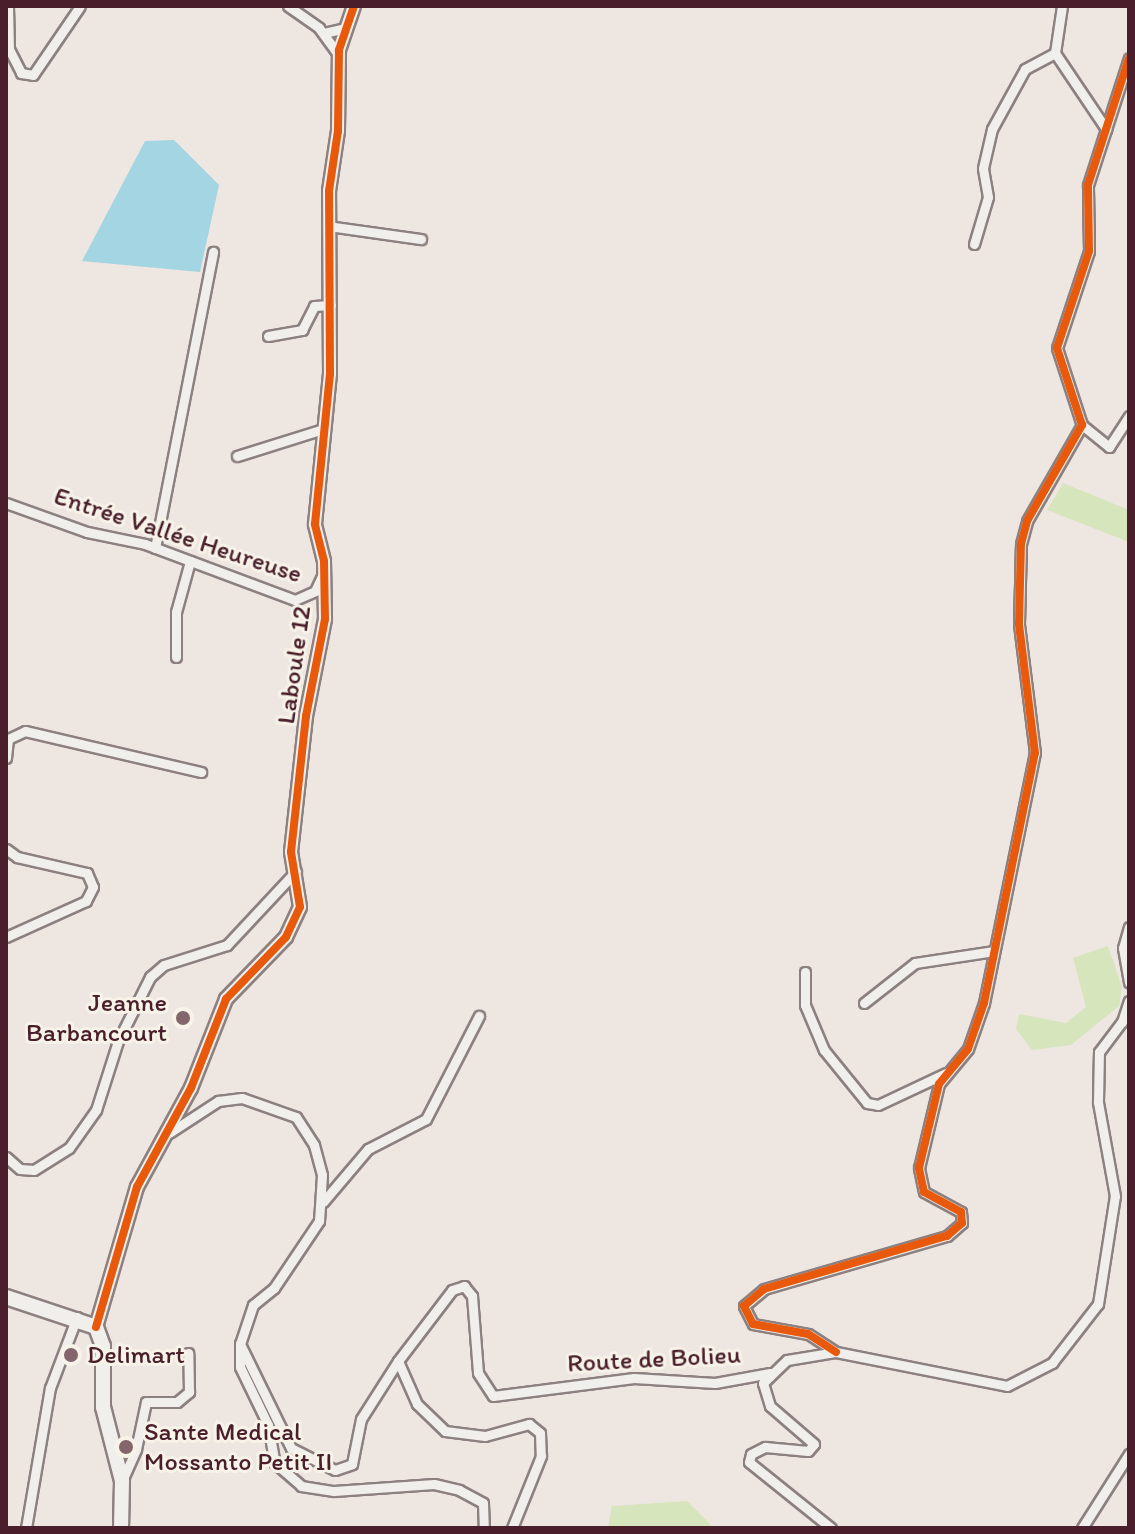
<!DOCTYPE html>
<html>
<head>
<meta charset="utf-8">
<style>
  body { margin:0 }
  #map { position:relative; width:1135px; height:1534px; overflow:hidden; background:#eee6e1; font-family:Itim,sans-serif }
  div>[style] { position:absolute }
  .green>* { inset:0; background:#d6e5bc }
  .water>* { inset:0; background:#a3d5e2 }
  .roads { filter:drop-shadow(2px 0 #8c8080) drop-shadow(-2px 0 #8c8080) drop-shadow(0 2px #8c8080) drop-shadow(0 -2px #8c8080) }
  .minor>* { height:9px; margin:-4.5px; padding:0 4.5px; transform-origin:4.5px; border-radius:4.5px; background:#f1efeb }
  .tertiary>* { height:12px; margin:-6px; padding:0 6px; transform-origin:6px; border-radius:6px; background:#f1efeb }
  .secondary>* { height:14px; margin:-7px; padding:0 7px; transform-origin:7px; border-radius:7px; background:#f1efeb }
  .cycleway>* { height:8px; margin:-4px; padding:0 4px; transform-origin:4px; border-radius:4px; background:#e8590c }
  .dots>* { width:22px; height:22px; translate:-50% -50%; box-sizing:border-box; border:4px solid #f7f3e8; border-radius:50% }
  span { translate:-50% -50%; white-space:nowrap; text-align:center; line-height:1.15; -webkit-text-stroke:6px #f7f3e8; paint-order:stroke }
  .street-label { font-size:26px; color:#4a1f2b }
  .poi-label { font-size:26px; color:#4a1f2b }
  .right { translate:-100% -50%; text-align:right }
  .left { translate:0 -50%; text-align:left }
  .frame { position:absolute; inset:0; border:8px solid #4a1f2b; pointer-events:none }
</style>
</head>
<body>
<div id="map">
  <div class="green">
    <i style="clip-path:polygon(1063px 483px,1129px 510px,1129px 542px,1047px 510px)"></i>
    <i style="clip-path:polygon(1108px 946px,1122px 987px,1119px 1006px,1071px 1045px,1032px 1050px,1016px 1029px,1019px 1014px,1066px 1023px,1086px 1007px,1073px 958px)"></i>
    <i style="clip-path:polygon(687px 1501px,714px 1528px,608px 1528px,612px 1506px)"></i>
  </div>
  <div class="water">
    <i style="clip-path:polygon(174px 140px,219px 185px,200px 272px,82px 261px,145px 141px)"></i>
  </div>
  <div class="roads">
    <div class="minor">
      <i style="left:8px;top:6px;width:43px;rotate:88.7deg"></i>
      <i style="left:9px;top:49px;width:27px;rotate:63deg"></i>
      <i style="left:21px;top:73px;width:12px;rotate:9deg"></i>
      <i style="left:33px;top:75px;width:83px;rotate:-55.7deg"></i>
      <i style="left:288px;top:6px;width:38px;rotate:35deg"></i>
      <i style="left:319px;top:28px;width:34px;rotate:54deg"></i>
      <i style="left:1062px;top:6px;width:48px;rotate:98.5deg"></i>
      <i style="left:1055px;top:53px;width:92px;rotate:56.1deg"></i>
      <i style="left:324px;top:33px;width:18px;rotate:-13deg"></i>
      <i style="left:328px;top:226px;width:94px;rotate:8deg"></i>
      <i style="left:974px;top:244px;width:49px;rotate:-73.4deg"></i>
      <i style="left:988px;top:197px;width:29px;rotate:-100deg"></i>
      <i style="left:983px;top:168px;width:40px;rotate:-77deg"></i>
      <i style="left:992px;top:129px;width:68px;rotate:-61.2deg"></i>
      <i style="left:1025px;top:69px;width:34px;rotate:-28deg"></i>
      <i style="left:268px;top:336px;width:35px;rotate:-10deg"></i>
      <i style="left:302px;top:330px;width:27px;rotate:-63deg"></i>
      <i style="left:314px;top:306px;width:17px;rotate:-3deg"></i>
      <i style="left:1082px;top:425px;width:35px;rotate:39deg"></i>
      <i style="left:1109px;top:447px;width:37px;rotate:-57deg"></i>
      <i style="left:237px;top:456px;width:90px;rotate:-17.4deg"></i>
      <i style="left:6px;top:503px;width:86px;rotate:19.7deg"></i>
      <i style="left:87px;top:532px;width:59px;rotate:11.7deg"></i>
      <i style="left:145px;top:544px;width:160px;rotate:20.5deg"></i>
      <i style="left:295px;top:600px;width:22px;rotate:-24deg"></i>
      <i style="left:315px;top:591px;width:17px;rotate:-65deg"></i>
      <i style="left:155px;top:548px;width:302px;rotate:-78.9deg"></i>
      <i style="left:176px;top:657px;width:45px;rotate:-90deg"></i>
      <i style="left:176px;top:612px;width:53px;rotate:-74.6deg"></i>
      <i style="left:6px;top:758px;width:19px;rotate:-84deg"></i>
      <i style="left:8px;top:739px;width:19px;rotate:-25deg"></i>
      <i style="left:25px;top:731px;width:181px;rotate:13.1deg"></i>
      <i style="left:6px;top:849px;width:14px;rotate:36deg"></i>
      <i style="left:17px;top:857px;width:72px;rotate:12.9deg"></i>
      <i style="left:87px;top:873px;width:15px;rotate:67deg"></i>
      <i style="left:93px;top:887px;width:16px;rotate:117deg"></i>
      <i style="left:86px;top:901px;width:88px;rotate:155.8deg"></i>
      <i style="left:1129px;top:927px;width:22px;rotate:106deg"></i>
      <i style="left:1123px;top:948px;width:35px;rotate:80deg"></i>
      <i style="left:805px;top:972px;width:33px;rotate:90deg"></i>
      <i style="left:805px;top:1005px;width:49px;rotate:67.1deg"></i>
      <i style="left:824px;top:1050px;width:68px;rotate:50.9deg"></i>
      <i style="left:867px;top:1103px;width:11px;rotate:10deg"></i>
      <i style="left:878px;top:1105px;width:75px;rotate:-25.2deg"></i>
      <i style="left:864px;top:1003px;width:65px;rotate:-38.1deg"></i>
      <i style="left:915px;top:963px;width:80px;rotate:-8.6deg"></i>
      <i style="left:169px;top:1133px;width:59px;rotate:-33.1deg"></i>
      <i style="left:218px;top:1101px;width:24px;rotate:-7deg"></i>
      <i style="left:242px;top:1098px;width:57px;rotate:19.4deg"></i>
      <i style="left:296px;top:1117px;width:33px;rotate:57deg"></i>
      <i style="left:314px;top:1145px;width:31px;rotate:75deg"></i>
      <i style="left:322px;top:1175px;width:46px;rotate:93.7deg"></i>
      <i style="left:319px;top:1221px;width:81px;rotate:123.9deg"></i>
      <i style="left:274px;top:1288px;width:27px;rotate:141deg"></i>
      <i style="left:253px;top:1305px;width:41px;rotate:108.4deg"></i>
      <i style="left:240px;top:1344px;width:23px;rotate:90deg"></i>
      <i style="left:240px;top:1367px;width:64px;rotate:64.2deg"></i>
      <i style="left:268px;top:1425px;width:39px;rotate:80deg"></i>
      <i style="left:275px;top:1463px;width:35px;rotate:41deg"></i>
      <i style="left:301px;top:1486px;width:33px;rotate:9deg"></i>
      <i style="left:334px;top:1491px;width:100px;rotate:-4deg"></i>
      <i style="left:434px;top:1484px;width:26px;rotate:13deg"></i>
      <i style="left:459px;top:1490px;width:27px;rotate:28deg"></i>
      <i style="left:483px;top:1503px;width:25px;rotate:88deg"></i>
      <i style="left:6px;top:1157px;width:18px;rotate:41deg"></i>
      <i style="left:20px;top:1169px;width:14px;rotate:4deg"></i>
      <i style="left:34px;top:1170px;width:41px;rotate:-32.2deg"></i>
      <i style="left:69px;top:1148px;width:47px;rotate:-54.6deg"></i>
      <i style="left:96px;top:1110px;width:72px;rotate:-72.3deg"></i>
      <i style="left:118px;top:1041px;width:72px;rotate:-63.4deg"></i>
      <i style="left:150px;top:977px;width:18px;rotate:-41deg"></i>
      <i style="left:164px;top:965px;width:66px;rotate:-17.6deg"></i>
      <i style="left:227px;top:945px;width:101px;rotate:-47deg"></i>
      <i style="left:323px;top:1202px;width:70px;rotate:-49.7deg"></i>
      <i style="left:368px;top:1149px;width:65px;rotate:-27.3deg"></i>
      <i style="left:426px;top:1119px;width:116px;rotate:-62.8deg"></i>
      <i style="left:240px;top:1344px;width:116px;rotate:63.9deg"></i>
      <i style="left:291px;top:1448px;width:49px;rotate:26.6deg"></i>
      <i style="left:335px;top:1470px;width:18px;rotate:-19deg"></i>
      <i style="left:352px;top:1464px;width:46px;rotate:-78.7deg"></i>
      <i style="left:361px;top:1419px;width:69px;rotate:-57.5deg"></i>
      <i style="left:398px;top:1361px;width:89px;rotate:-52.7deg"></i>
      <i style="left:452px;top:1290px;width:13px;rotate:-18deg"></i>
      <i style="left:464px;top:1286px;width:13px;rotate:51deg"></i>
      <i style="left:472px;top:1296px;width:77px;rotate:85.5deg"></i>
      <i style="left:478px;top:1373px;width:27px;rotate:57deg"></i>
      <i style="left:493px;top:1396px;width:142px;rotate:-7.3deg"></i>
      <i style="left:634px;top:1378px;width:81px;rotate:3.5deg"></i>
      <i style="left:715px;top:1383px;width:56px;rotate:-10.3deg"></i>
      <i style="left:836px;top:1352px;width:33px;rotate:-147deg"></i>
      <i style="left:808px;top:1334px;width:56px;rotate:-169.7deg"></i>
      <i style="left:753px;top:1324px;width:20px;rotate:-117deg"></i>
      <i style="left:744px;top:1306px;width:26px;rotate:-40deg"></i>
      <i style="left:764px;top:1289px;width:191px;rotate:-16.2deg"></i>
      <i style="left:947px;top:1236px;width:20px;rotate:-41deg"></i>
      <i style="left:962px;top:1223px;width:11px;rotate:-95deg"></i>
      <i style="left:961px;top:1212px;width:42px;rotate:-151.6deg"></i>
      <i style="left:924px;top:1192px;width:25px;rotate:-102deg"></i>
      <i style="left:919px;top:1168px;width:86px;rotate:-76.6deg"></i>
      <i style="left:939px;top:1084px;width:45px;rotate:-50.4deg"></i>
      <i style="left:968px;top:1049px;width:49px;rotate:-70.8deg"></i>
      <i style="left:984px;top:1003px;width:255px;rotate:-78.5deg"></i>
      <i style="left:1035px;top:753px;width:130px;rotate:-97.1deg"></i>
      <i style="left:1019px;top:624px;width:80px;rotate:-88.6deg"></i>
      <i style="left:1021px;top:544px;width:24px;rotate:-75deg"></i>
      <i style="left:1027px;top:521px;width:111px;rotate:-60.2deg"></i>
      <i style="left:1082px;top:425px;width:81px;rotate:-108deg"></i>
      <i style="left:1057px;top:348px;width:102px;rotate:-71.7deg"></i>
      <i style="left:1089px;top:251px;width:66px;rotate:-90.9deg"></i>
      <i style="left:1088px;top:185px;width:133px;rotate:-72.1deg"></i>
      <i style="left:398px;top:1361px;width:47px;rotate:66.2deg"></i>
      <i style="left:417px;top:1404px;width:39px;rotate:44deg"></i>
      <i style="left:445px;top:1431px;width:40px;rotate:7.1deg"></i>
      <i style="left:485px;top:1436px;width:46px;rotate:-15.3deg"></i>
      <i style="left:529px;top:1424px;width:14px;rotate:39deg"></i>
      <i style="left:540px;top:1433px;width:23px;rotate:88deg"></i>
      <i style="left:541px;top:1456px;width:78px;rotate:111.9deg"></i>
      <i style="left:122px;top:1481px;width:35px;rotate:-66deg"></i>
      <i style="left:136px;top:1449px;width:48px;rotate:-78deg"></i>
      <i style="left:146px;top:1402px;width:31px"></i>
      <i style="left:177px;top:1402px;width:16px;rotate:-40deg"></i>
      <i style="left:189px;top:1392px;width:39px;rotate:-91deg"></i>
      <i style="left:26px;top:1528px;width:142px;rotate:-80.3deg"></i>
      <i style="left:50px;top:1388px;width:76px;rotate:-69.2deg"></i>
      <i style="left:831px;top:1528px;width:105px;rotate:-141.2deg"></i>
      <i style="left:749px;top:1462px;width:8px;rotate:-76deg"></i>
      <i style="left:751px;top:1454px;width:16px;rotate:-27deg"></i>
      <i style="left:765px;top:1447px;width:43px;rotate:5.3deg"></i>
      <i style="left:808px;top:1451px;width:9px;rotate:-49deg"></i>
      <i style="left:814px;top:1444px;width:58px;rotate:-139.2deg"></i>
      <i style="left:770px;top:1406px;width:24px;rotate:-107deg"></i>
      <i style="left:763px;top:1383px;width:33px;rotate:-44deg"></i>
      <i style="left:787px;top:1360px;width:50px;rotate:-9.3deg"></i>
      <i style="left:836px;top:1352px;width:174px;rotate:11.2deg"></i>
      <i style="left:1007px;top:1386px;width:51px;rotate:-27.1deg"></i>
      <i style="left:1052px;top:1363px;width:75px;rotate:-52.1deg"></i>
      <i style="left:1098px;top:1304px;width:109px;rotate:-81.1deg"></i>
      <i style="left:1115px;top:1196px;width:96px;rotate:-100.3deg"></i>
      <i style="left:1098px;top:1102px;width:50px;rotate:-88.9deg"></i>
      <i style="left:1099px;top:1052px;width:38px;rotate:-53deg"></i>
      <i style="left:1122px;top:1022px;width:22px;rotate:-72deg"></i>
      <i style="left:1082px;top:1528px;width:88px;rotate:-57.6deg"></i>
    </div>
    <div class="tertiary">
      <i style="left:96px;top:1327px;width:146px;rotate:-73.7deg"></i>
      <i style="left:137px;top:1187px;width:113px;rotate:-61.4deg"></i>
      <i style="left:191px;top:1088px;width:96px;rotate:-68.5deg"></i>
      <i style="left:226px;top:999px;width:86px;rotate:-45.9deg"></i>
      <i style="left:286px;top:937px;width:33px;rotate:-65deg"></i>
      <i style="left:300px;top:907px;width:56px;rotate:-99.3deg"></i>
      <i style="left:291px;top:852px;width:137px;rotate:-83.7deg"></i>
      <i style="left:306px;top:716px;width:99px;rotate:-78.9deg"></i>
      <i style="left:325px;top:619px;width:58px;rotate:-91deg"></i>
      <i style="left:324px;top:561px;width:38px;rotate:-104deg"></i>
      <i style="left:315px;top:524px;width:151px;rotate:-84.3deg"></i>
      <i style="left:330px;top:374px;width:183px;rotate:-90.3deg"></i>
      <i style="left:329px;top:191px;width:61px;rotate:-81.5deg"></i>
      <i style="left:338px;top:131px;width:81px;rotate:-89.3deg"></i>
      <i style="left:339px;top:50px;width:46px;rotate:-71.2deg"></i>
    </div>
    <div class="secondary">
      <i style="left:6px;top:1297px;width:95px;rotate:18.4deg"></i>
      <i style="left:96px;top:1327px;width:20px;rotate:70deg"></i>
      <i style="left:103px;top:1346px;width:61px;rotate:90deg"></i>
      <i style="left:103px;top:1407px;width:76px;rotate:75.6deg"></i>
      <i style="left:122px;top:1481px;width:47px;rotate:91.2deg"></i>
    </div>
  </div>
  <div class="cycleway">
    <i style="left:96px;top:1327px;width:146px;rotate:-73.7deg"></i>
    <i style="left:137px;top:1187px;width:113px;rotate:-61.4deg"></i>
    <i style="left:191px;top:1088px;width:96px;rotate:-68.5deg"></i>
    <i style="left:226px;top:999px;width:86px;rotate:-45.9deg"></i>
    <i style="left:286px;top:937px;width:33px;rotate:-65deg"></i>
    <i style="left:300px;top:907px;width:56px;rotate:-99.3deg"></i>
    <i style="left:291px;top:852px;width:137px;rotate:-83.7deg"></i>
    <i style="left:306px;top:716px;width:99px;rotate:-78.9deg"></i>
    <i style="left:325px;top:619px;width:58px;rotate:-91deg"></i>
    <i style="left:324px;top:561px;width:38px;rotate:-104deg"></i>
    <i style="left:315px;top:524px;width:151px;rotate:-84.3deg"></i>
    <i style="left:330px;top:374px;width:183px;rotate:-90.3deg"></i>
    <i style="left:329px;top:191px;width:61px;rotate:-81.5deg"></i>
    <i style="left:338px;top:131px;width:81px;rotate:-89.3deg"></i>
    <i style="left:339px;top:50px;width:46px;rotate:-71.2deg"></i>
    <i style="left:836px;top:1352px;width:33px;rotate:-147deg"></i>
    <i style="left:808px;top:1334px;width:56px;rotate:-169.7deg"></i>
    <i style="left:753px;top:1324px;width:20px;rotate:-117deg"></i>
    <i style="left:744px;top:1306px;width:26px;rotate:-40deg"></i>
    <i style="left:764px;top:1289px;width:191px;rotate:-16.2deg"></i>
    <i style="left:947px;top:1236px;width:20px;rotate:-41deg"></i>
    <i style="left:962px;top:1223px;width:11px;rotate:-95deg"></i>
    <i style="left:961px;top:1212px;width:42px;rotate:-151.6deg"></i>
    <i style="left:924px;top:1192px;width:25px;rotate:-102deg"></i>
    <i style="left:919px;top:1168px;width:86px;rotate:-76.6deg"></i>
    <i style="left:939px;top:1084px;width:45px;rotate:-50.4deg"></i>
    <i style="left:968px;top:1049px;width:49px;rotate:-70.8deg"></i>
    <i style="left:984px;top:1003px;width:255px;rotate:-78.5deg"></i>
    <i style="left:1035px;top:753px;width:130px;rotate:-97.1deg"></i>
    <i style="left:1019px;top:624px;width:80px;rotate:-88.6deg"></i>
    <i style="left:1021px;top:544px;width:24px;rotate:-75deg"></i>
    <i style="left:1027px;top:521px;width:111px;rotate:-60.2deg"></i>
    <i style="left:1082px;top:425px;width:81px;rotate:-108deg"></i>
    <i style="left:1057px;top:348px;width:102px;rotate:-71.7deg"></i>
    <i style="left:1089px;top:251px;width:66px;rotate:-90.9deg"></i>
    <i style="left:1088px;top:185px;width:133px;rotate:-72.1deg"></i>
  </div>
  <div class="dots">
    <i style="left:183px;top:1018px;background:#83656b"></i>
    <i style="left:71px;top:1355px;background:#83656b"></i>
    <i style="left:126px;top:1447px;background:#83656b"></i>
  </div>
  <div class="street-label">
    <span style="left:178px;top:535px;rotate:18deg">Entrée Vallée Heureuse</span>
    <span style="left:294px;top:665px;rotate:-82deg">Laboule 12</span>
    <span style="left:654px;top:1359px;rotate:-3deg">Route de Bolieu</span>
  </div>
  <div class="poi-label">
    <span class="right" style="left:167px;top:1018px">Jeanne<br>Barbancourt</span>
    <span class="left" style="left:87px;top:1355px">Delimart</span>
    <span class="left" style="left:144px;top:1447px">Sante Medical<br>Mossanto Petit II</span>
  </div>
  <div class="frame"></div>
</div>
</body>
</html>
